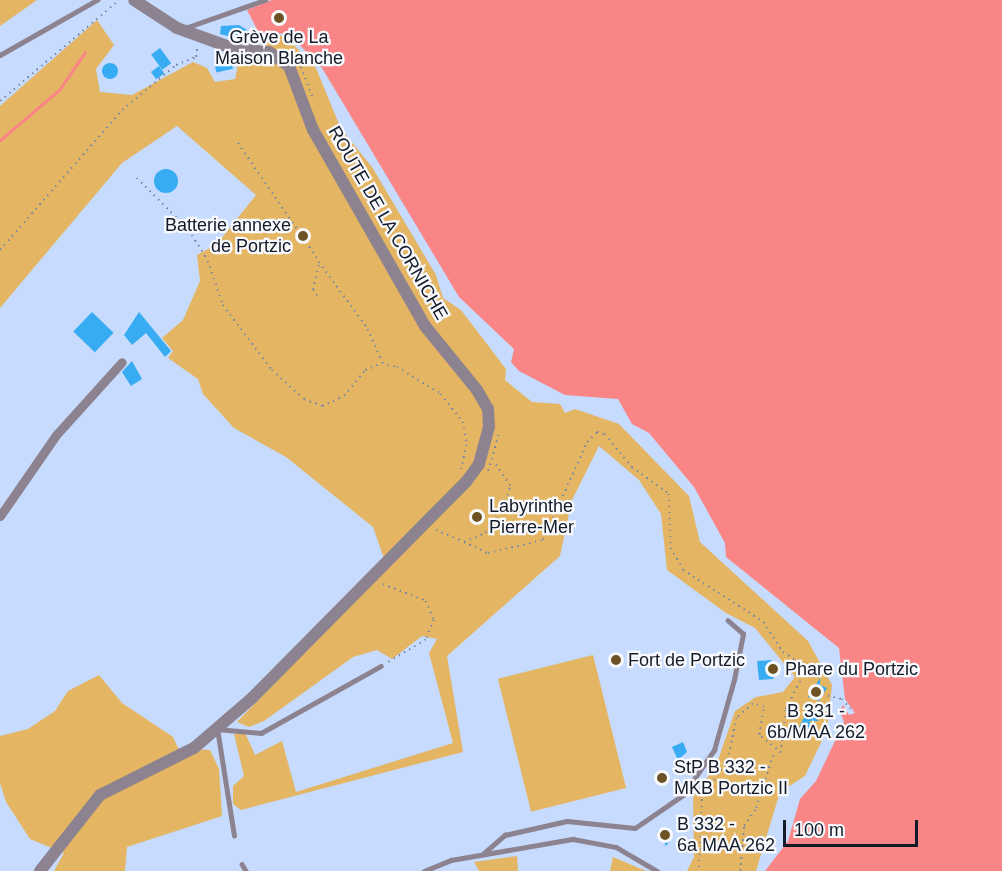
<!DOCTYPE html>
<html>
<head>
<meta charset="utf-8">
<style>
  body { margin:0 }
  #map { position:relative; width:1002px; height:871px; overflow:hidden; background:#c6dbfd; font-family:Helvetica,sans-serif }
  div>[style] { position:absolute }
  .green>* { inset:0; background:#e4b562; transform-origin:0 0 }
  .water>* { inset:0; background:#fa8586 }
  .stream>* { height:3px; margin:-1.5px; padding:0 1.5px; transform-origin:1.5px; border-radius:1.5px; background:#fa8586 }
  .building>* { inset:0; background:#38acf2; transform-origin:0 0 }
  .round { border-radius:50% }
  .path>* { height:1.5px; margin-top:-0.75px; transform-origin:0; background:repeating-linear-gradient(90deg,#7a89a2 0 1.5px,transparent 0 6px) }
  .service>* { height:4.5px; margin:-2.25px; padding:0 2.25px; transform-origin:2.25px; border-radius:2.25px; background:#8d828f }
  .minor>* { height:9px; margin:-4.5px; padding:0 4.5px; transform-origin:4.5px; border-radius:4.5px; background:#8d828f }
  .tertiary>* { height:12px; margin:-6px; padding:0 6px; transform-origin:6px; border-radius:6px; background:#8d828f }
  .dots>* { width:16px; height:16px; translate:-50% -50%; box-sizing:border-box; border:3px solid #f8fafe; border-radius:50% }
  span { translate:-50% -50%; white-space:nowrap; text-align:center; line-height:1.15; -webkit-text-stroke:4.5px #f8fafe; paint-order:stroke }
  .poi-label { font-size:18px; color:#141b28 }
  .right { translate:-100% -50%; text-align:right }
  .left { translate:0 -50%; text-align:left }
  .street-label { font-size:18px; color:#141b28 }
  .scale { position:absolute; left:783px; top:820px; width:135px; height:27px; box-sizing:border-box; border:3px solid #141b28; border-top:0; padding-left:8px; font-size:18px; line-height:21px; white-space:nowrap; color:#141b28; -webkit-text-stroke:4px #f8fafe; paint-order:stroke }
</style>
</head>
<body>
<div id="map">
  <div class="green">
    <i style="clip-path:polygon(0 0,37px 0,0 26px)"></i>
    <i style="clip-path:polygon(97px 20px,114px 45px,96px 69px,100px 92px,132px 95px,193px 62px,207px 68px,215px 82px,235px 79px,239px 59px,280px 35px,291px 42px,316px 68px,341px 129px,372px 167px,436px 275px,443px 298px,461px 310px,506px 369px,505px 380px,532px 402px,560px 404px,565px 413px,575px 409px,619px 424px,689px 496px,700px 542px,808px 641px,832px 685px,827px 730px,805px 776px,780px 792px,756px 871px,687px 871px,694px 857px,693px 797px,716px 766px,735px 711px,756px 697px,783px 692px,795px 677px,755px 628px,726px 613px,667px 570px,661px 514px,639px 480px,599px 446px,572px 500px,560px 556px,447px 656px,463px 752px,241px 810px,233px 804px,233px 786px,244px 776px,234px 734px,245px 733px,255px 755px,282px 741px,296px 792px,453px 743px,429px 653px,437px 639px,422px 636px,392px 659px,377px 650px,353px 657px,264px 721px,249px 727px,237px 722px,387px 567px,373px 527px,286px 457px,234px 428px,203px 394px,198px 379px,168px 358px,173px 351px,162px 338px,183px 320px,200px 281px,197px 255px,217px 244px,256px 195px,177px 126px,122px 163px,0 308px,0 106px)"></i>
    <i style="left:593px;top:655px;width:137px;height:98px;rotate:76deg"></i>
    <i style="clip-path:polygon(99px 675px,122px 703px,173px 737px,178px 748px,210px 750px,219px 769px,222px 816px,127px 847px,125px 871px,54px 871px,64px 853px,30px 839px,6px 802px,0 783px,0 736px,28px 729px,55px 711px,68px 691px)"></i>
    <i style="clip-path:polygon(517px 856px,518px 871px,479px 871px,474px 862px)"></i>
    <i style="clip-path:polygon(613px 857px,646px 871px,610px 871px)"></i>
  </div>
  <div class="water">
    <i style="clip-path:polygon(272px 0,1002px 0,1002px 871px,765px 871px,788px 841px,800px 799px,816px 781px,844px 722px,840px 711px,843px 705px,849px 715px,855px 713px,845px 699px,839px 648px,726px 557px,725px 543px,694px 487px,649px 433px,632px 424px,618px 399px,565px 395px,519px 371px,511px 362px,514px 349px,459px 297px,322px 68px,288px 33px,260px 35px,247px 10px)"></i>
  </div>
  <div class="stream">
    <i style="left:0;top:140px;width:77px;rotate:-40.3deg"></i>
    <i style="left:59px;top:90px;width:46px;rotate:-55.6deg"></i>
  </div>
  <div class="building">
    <i style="clip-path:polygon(239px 25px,253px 34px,252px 42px,220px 34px,221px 26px)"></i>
    <i style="left:160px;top:48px;width:19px;height:11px;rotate:54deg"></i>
    <i style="left:231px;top:60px;width:9px;height:17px;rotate:77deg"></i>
    <i class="round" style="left:102px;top:63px;width:16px;height:16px"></i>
    <i style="left:159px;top:66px;width:9px;height:10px;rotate:54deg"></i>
    <i class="round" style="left:154px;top:169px;width:24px;height:24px"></i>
    <i style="left:215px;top:219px;width:13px;height:7px;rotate:51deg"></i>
    <i style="left:92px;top:312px;width:30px;height:27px;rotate:44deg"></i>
    <i style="clip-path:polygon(139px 312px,171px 351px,165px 357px,146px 333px,132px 345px,124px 335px)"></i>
    <i style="clip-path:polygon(132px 361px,142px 379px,131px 386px,122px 372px)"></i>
    <i style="clip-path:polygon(771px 660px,778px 668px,773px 679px,759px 680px,757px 661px)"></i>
    <i style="clip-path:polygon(820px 678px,820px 685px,827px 688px,819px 701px,808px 697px)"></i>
    <i style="clip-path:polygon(807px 712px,819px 721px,810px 721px,809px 731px,799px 727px)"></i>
    <i style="clip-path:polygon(683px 742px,687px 752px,678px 760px,672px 747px)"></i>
    <i style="clip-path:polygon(668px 827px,672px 838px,666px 846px,657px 831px)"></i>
  </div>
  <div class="path">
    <i style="left:301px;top:67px;width:33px;rotate:69deg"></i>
    <i style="left:0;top:101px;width:156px;rotate:-40.3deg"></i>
    <i style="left:238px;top:143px;width:143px;rotate:55.5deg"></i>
    <i style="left:137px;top:178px;width:74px;rotate:45deg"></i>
    <i style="left:189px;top:230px;width:36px;rotate:58deg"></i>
    <i style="left:208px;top:261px;width:46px;rotate:71.2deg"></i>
    <i style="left:223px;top:305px;width:81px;rotate:53deg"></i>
    <i style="left:272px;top:370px;width:43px;rotate:42.2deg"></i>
    <i style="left:304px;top:399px;width:19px;rotate:21deg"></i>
    <i style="left:322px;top:406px;width:24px;rotate:-24deg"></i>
    <i style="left:344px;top:396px;width:33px;rotate:-51deg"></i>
    <i style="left:365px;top:370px;width:18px;rotate:-22deg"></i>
    <i style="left:382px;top:363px;width:16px;rotate:15deg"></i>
    <i style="left:397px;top:367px;width:52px;rotate:31.5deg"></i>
    <i style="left:441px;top:394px;width:36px;rotate:52deg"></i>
    <i style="left:463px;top:422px;width:23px;rotate:80deg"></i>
    <i style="left:467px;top:445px;width:25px;rotate:104deg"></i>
    <i style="left:0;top:250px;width:186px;rotate:-48.9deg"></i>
    <i style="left:122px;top:110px;width:70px;rotate:-39.8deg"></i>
    <i style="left:176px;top:65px;width:22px;rotate:-22deg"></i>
    <i style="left:196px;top:57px;width:9px;rotate:-84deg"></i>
    <i style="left:317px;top:296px;width:7px;rotate:-124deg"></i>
    <i style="left:313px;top:290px;width:29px;rotate:-78deg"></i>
    <i style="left:319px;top:262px;width:83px;rotate:53.8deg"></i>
    <i style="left:368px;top:329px;width:36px;rotate:67deg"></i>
    <i style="left:488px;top:471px;width:40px;rotate:-74deg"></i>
    <i style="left:436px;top:530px;width:30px;rotate:23deg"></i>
    <i style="left:464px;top:542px;width:23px;rotate:-23deg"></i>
    <i style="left:485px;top:533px;width:32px;rotate:-54deg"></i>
    <i style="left:504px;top:507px;width:22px;rotate:-74deg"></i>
    <i style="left:510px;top:486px;width:29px;rotate:-124deg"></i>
    <i style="left:464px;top:542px;width:26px;rotate:25deg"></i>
    <i style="left:488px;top:553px;width:57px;rotate:-13.3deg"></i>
    <i style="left:543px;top:540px;width:107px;rotate:-65.8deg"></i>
    <i style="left:587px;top:442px;width:14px;rotate:-45deg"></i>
    <i style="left:597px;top:432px;width:8px;rotate:14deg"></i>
    <i style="left:605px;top:434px;width:43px;rotate:50.7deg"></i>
    <i style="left:632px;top:467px;width:46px;rotate:36.1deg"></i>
    <i style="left:669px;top:494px;width:54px;rotate:87.9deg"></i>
    <i style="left:671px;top:548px;width:25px;rotate:61deg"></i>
    <i style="left:683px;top:570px;width:96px;rotate:32.7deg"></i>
    <i style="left:764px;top:622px;width:36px;rotate:58deg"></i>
    <i style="left:783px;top:652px;width:20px;rotate:33deg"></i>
    <i style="left:800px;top:663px;width:13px;rotate:77deg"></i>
    <i style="left:803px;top:676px;width:38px;rotate:117deg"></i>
    <i style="left:786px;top:710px;width:43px;rotate:96.6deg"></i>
    <i style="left:781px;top:753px;width:28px;rotate:-141deg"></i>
    <i style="left:759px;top:735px;width:28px;rotate:-80deg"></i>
    <i style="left:764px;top:707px;width:11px;rotate:-165deg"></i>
    <i style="left:753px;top:704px;width:21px;rotate:139deg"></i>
    <i style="left:737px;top:718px;width:42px;rotate:102.4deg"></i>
    <i style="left:728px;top:759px;width:49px;rotate:122.4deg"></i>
    <i style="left:702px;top:800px;width:71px;rotate:92.4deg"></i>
    <i style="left:383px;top:584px;width:46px;rotate:21.6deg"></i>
    <i style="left:426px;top:601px;width:21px;rotate:67deg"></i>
    <i style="left:434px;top:620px;width:22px;rotate:112deg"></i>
    <i style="left:426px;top:640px;width:45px;rotate:149.5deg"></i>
    <i style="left:822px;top:694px;width:21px;rotate:14deg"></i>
    <i style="left:842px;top:699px;width:13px;rotate:48deg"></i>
    <i style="left:740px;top:871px;width:45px;rotate:-84.9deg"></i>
    <i style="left:744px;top:826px;width:22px;rotate:-56deg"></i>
    <i style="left:756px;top:808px;width:59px;rotate:-72.2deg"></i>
  </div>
  <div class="service">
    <i style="left:185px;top:28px;width:85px;rotate:-19.3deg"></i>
    <i style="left:0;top:55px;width:112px;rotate:-29.6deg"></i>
    <i style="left:234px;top:836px;width:108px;rotate:-99deg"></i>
    <i style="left:217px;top:729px;width:44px;rotate:5.2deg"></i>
    <i style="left:261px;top:733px;width:137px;rotate:-29.2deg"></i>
    <i style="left:484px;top:853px;width:28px;rotate:-41deg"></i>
    <i style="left:505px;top:835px;width:64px;rotate:-12.7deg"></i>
    <i style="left:567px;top:821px;width:68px;rotate:5.9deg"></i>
    <i style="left:635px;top:828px;width:58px;rotate:-34.5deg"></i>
    <i style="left:683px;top:795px;width:55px;rotate:-55.4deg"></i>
    <i style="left:714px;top:750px;width:73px;rotate:-74.1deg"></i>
    <i style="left:734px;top:680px;width:47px;rotate:-78.9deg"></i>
    <i style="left:743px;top:634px;width:20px;rotate:-139deg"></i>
    <i style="left:242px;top:864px;width:8px;rotate:60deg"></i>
    <i style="left:424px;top:871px;width:29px;rotate:-22deg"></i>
    <i style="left:451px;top:860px;width:124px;rotate:-9.8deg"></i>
    <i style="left:573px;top:839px;width:44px;rotate:10.5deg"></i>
    <i style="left:616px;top:847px;width:48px;rotate:30.3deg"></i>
  </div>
  <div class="minor">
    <i style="left:0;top:516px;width:98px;rotate:-55.3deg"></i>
    <i style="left:56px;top:435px;width:98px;rotate:-47.9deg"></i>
  </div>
  <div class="tertiary">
    <i style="left:40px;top:871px;width:97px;rotate:-51.7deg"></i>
    <i style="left:100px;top:795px;width:105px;rotate:-26.6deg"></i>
    <i style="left:194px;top:748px;width:77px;rotate:-40.8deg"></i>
    <i style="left:252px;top:698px;width:304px;rotate:-45.3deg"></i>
    <i style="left:466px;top:482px;width:22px;rotate:-54deg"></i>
    <i style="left:479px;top:464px;width:38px;rotate:-75deg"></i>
    <i style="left:489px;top:427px;width:18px;rotate:-93deg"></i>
    <i style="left:488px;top:409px;width:22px;rotate:-120deg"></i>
    <i style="left:477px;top:390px;width:82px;rotate:-129.1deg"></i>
    <i style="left:425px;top:326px;width:226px;rotate:-119.7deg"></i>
    <i style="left:313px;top:130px;width:68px;rotate:-110.6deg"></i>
    <i style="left:289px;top:66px;width:24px;rotate:-145deg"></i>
    <i style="left:269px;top:52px;width:34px;rotate:-175deg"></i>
    <i style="left:235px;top:49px;width:62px;rotate:-160.1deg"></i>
    <i style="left:177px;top:28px;width:51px;rotate:-146.9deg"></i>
  </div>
  <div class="dots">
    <i style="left:279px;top:18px;background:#6d5324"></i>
    <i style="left:303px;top:236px;background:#6d5324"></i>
    <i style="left:477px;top:517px;background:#6d5324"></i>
    <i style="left:616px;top:660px;background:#6d5324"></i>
    <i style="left:773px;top:669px;background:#6d5324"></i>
    <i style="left:816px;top:692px;background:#6d5324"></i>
    <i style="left:662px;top:778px;background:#6d5324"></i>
    <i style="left:665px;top:835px;background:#6d5324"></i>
  </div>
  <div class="poi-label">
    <span style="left:279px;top:48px">Grève de La<br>Maison Blanche</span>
    <span class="right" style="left:291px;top:236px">Batterie annexe<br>de Portzic</span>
    <span class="left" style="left:489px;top:517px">Labyrinthe<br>Pierre-Mer</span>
    <span class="left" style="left:628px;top:660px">Fort de Portzic</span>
    <span class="left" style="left:785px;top:669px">Phare du Portzic</span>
    <span style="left:816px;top:722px">B 331 -<br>6b/MAA 262</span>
    <span class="left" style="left:674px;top:778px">StP B 332 -<br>MKB Portzic II</span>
    <span class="left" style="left:677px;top:835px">B 332 -<br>6a MAA 262</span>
  </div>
  <div class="street-label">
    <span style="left:388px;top:223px;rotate:60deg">ROUTE DE LA CORNICHE</span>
  </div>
  <div class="scale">100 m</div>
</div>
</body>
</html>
